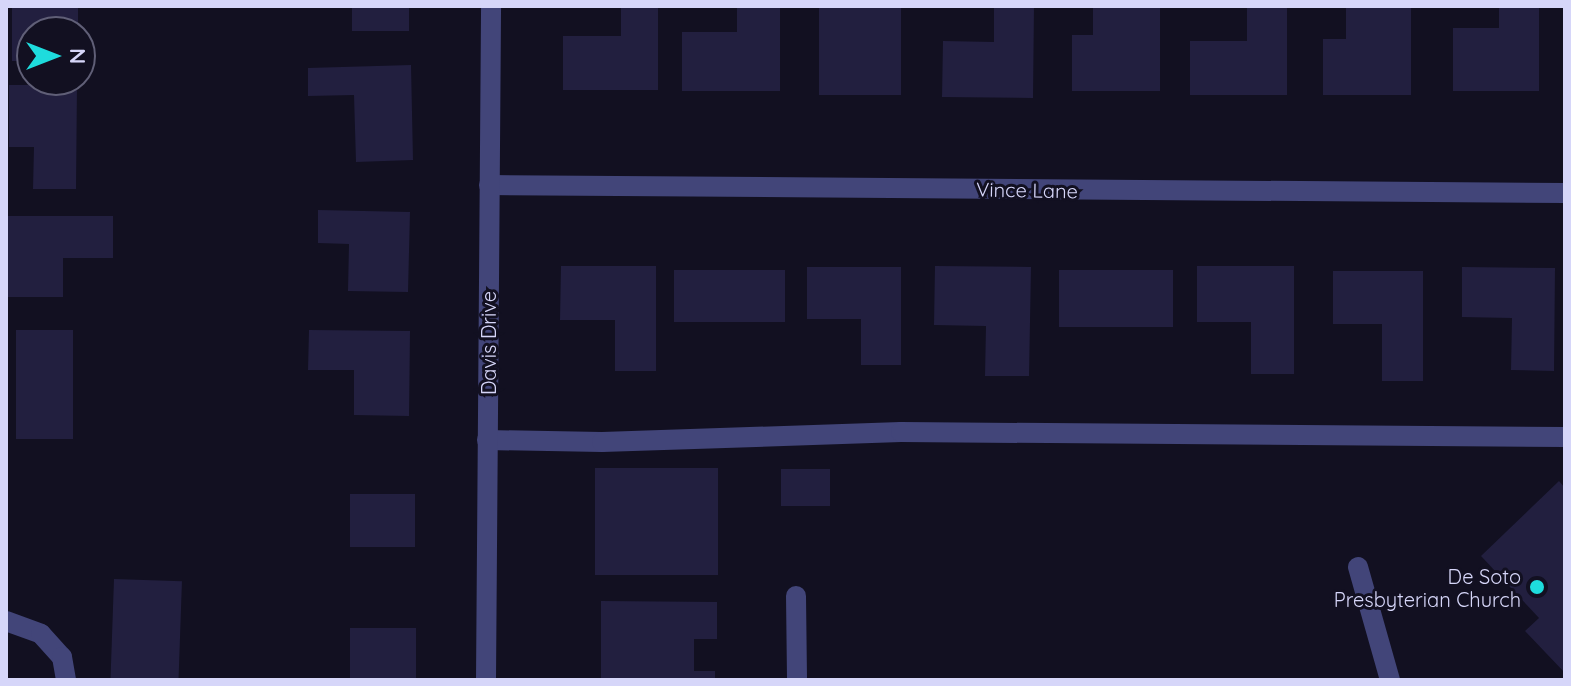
<!DOCTYPE html>
<html>
<head>
<meta charset="utf-8">
<style>
  body { margin:0 }
  #map { position:relative; width:1571px; height:686px; overflow:hidden; background:#121021; font-family:Quicksand,sans-serif }
  div>[style] { position:absolute }
  .building>* { inset:0; background:#221f3f; transform-origin:0 0 }
  .minor>* { height:20px; margin:-10px; padding:0 10px; transform-origin:10px; border-radius:10px; background:#424579 }
  .dots>* { width:22px; height:22px; translate:-50% -50%; box-sizing:border-box; border:4px solid #121021; border-radius:50% }
  span { translate:-50% -50%; white-space:nowrap; text-align:center; line-height:1.15; -webkit-text-stroke:6px #121021; paint-order:stroke }
  .street-label { font-size:20px; color:#d6d6f9 }
  .poi-label { font-size:20px; color:#d6d6f9 }
  .right { translate:-100% -50%; text-align:right }
  .frame { position:absolute; inset:0; border:8px solid #d6d6f9; pointer-events:none }
  .north { position:absolute; left:16px; top:16px; width:80px; height:80px; box-sizing:border-box; background:#121021; border:2px solid #605f77; border-radius:50%; rotate:90deg; font-size:22px; font-weight:700; line-height:32px; text-align:center; color:#d6d6f9 }
  .north::after { content:''; display:block; margin:auto; width:28px; height:36px; background:#1edcdd; clip-path:polygon(50% 0,100% 100%,50% 72%,0 100%) }
</style>
</head>
<body>
<div id="map">
  <div class="building">
    <i style="clip-path:polygon(12px 6px,78px 6px,78px 32px,32px 32px,32px 61px,12px 61px)"></i>
    <i style="left:352px;top:6px;width:57px;height:25px"></i>
    <i style="clip-path:polygon(621px 6px,658px 6px,658px 90px,563px 90px,563px 36px,621px 36px)"></i>
    <i style="clip-path:polygon(737px 6px,780px 6px,780px 91px,682px 91px,682px 32px,737px 32px)"></i>
    <i style="left:819px;top:6px;width:82px;height:89px"></i>
    <i style="clip-path:polygon(994px 6px,1034px 6px,1033px 98px,942px 97px,943px 41px,994px 42px)"></i>
    <i style="clip-path:polygon(1093px 6px,1160px 6px,1160px 91px,1072px 91px,1072px 35px,1093px 35px)"></i>
    <i style="clip-path:polygon(1247px 6px,1287px 6px,1287px 95px,1190px 95px,1190px 41px,1247px 41px)"></i>
    <i style="clip-path:polygon(1346px 6px,1411px 6px,1411px 95px,1323px 95px,1323px 39px,1346px 39px)"></i>
    <i style="clip-path:polygon(1499px 6px,1539px 6px,1539px 91px,1453px 91px,1453px 28px,1499px 28px)"></i>
    <i style="clip-path:polygon(411px 65px,413px 160px,356px 162px,354px 95px,308px 96px,308px 68px)"></i>
    <i style="clip-path:polygon(9px 85px,77px 85px,76px 189px,33px 189px,34px 147px,9px 147px)"></i>
    <i style="clip-path:polygon(318px 210px,410px 212px,408px 292px,348px 291px,349px 244px,318px 243px)"></i>
    <i style="clip-path:polygon(6px 216px,113px 216px,113px 258px,63px 258px,63px 297px,6px 297px)"></i>
    <i style="clip-path:polygon(561px 266px,656px 266px,656px 371px,615px 371px,615px 320px,560px 320px)"></i>
    <i style="clip-path:polygon(935px 266px,1031px 267px,1029px 376px,985px 376px,986px 326px,934px 325px)"></i>
    <i style="clip-path:polygon(1197px 266px,1294px 266px,1294px 374px,1251px 374px,1251px 322px,1197px 322px)"></i>
    <i style="clip-path:polygon(807px 267px,901px 267px,901px 365px,861px 365px,861px 319px,807px 319px)"></i>
    <i style="clip-path:polygon(1462px 267px,1555px 268px,1554px 371px,1511px 370px,1512px 318px,1462px 317px)"></i>
    <i style="left:674px;top:270px;width:111px;height:52px"></i>
    <i style="left:1059px;top:270px;width:114px;height:57px"></i>
    <i style="clip-path:polygon(1333px 271px,1423px 271px,1423px 381px,1382px 381px,1382px 324px,1333px 324px)"></i>
    <i style="left:16px;top:330px;width:57px;height:109px"></i>
    <i style="clip-path:polygon(309px 330px,410px 331px,409px 416px,354px 415px,354px 370px,308px 370px)"></i>
    <i style="left:595px;top:468px;width:123px;height:107px"></i>
    <i style="left:781px;top:469px;width:49px;height:37px"></i>
    <i style="clip-path:polygon(1559px 481px,1565px 488px,1565px 673px,1525px 631px,1539px 618px,1481px 556px)"></i>
    <i style="left:350px;top:494px;width:65px;height:53px"></i>
    <i style="left:114px;top:579px;width:68px;height:101px;rotate:2deg"></i>
    <i style="clip-path:polygon(601px 601px,717px 602px,717px 639px,694px 639px,694px 671px,715px 671px,715px 680px,601px 680px)"></i>
    <i style="left:350px;top:628px;width:66px;height:52px"></i>
  </div>
  <div class="minor">
    <i style="left:489px;top:185px;width:1076px;rotate:0.43deg"></i>
    <i style="left:487px;top:440px;width:115px;rotate:1deg"></i>
    <i style="left:602px;top:442px;width:299px;rotate:-1.9deg"></i>
    <i style="left:901px;top:432px;width:664px;rotate:0.43deg"></i>
    <i style="left:1358px;top:567px;width:117px;rotate:74.2deg"></i>
    <i style="left:796px;top:596px;width:84px;rotate:89.3deg"></i>
    <i style="left:6px;top:621px;width:37px;rotate:20deg"></i>
    <i style="left:41px;top:634px;width:31px;rotate:48deg"></i>
    <i style="left:62px;top:657px;width:23px;rotate:80deg"></i>
    <i style="left:486px;top:680px;width:674px;rotate:-89.57deg"></i>
  </div>
  <div class="dots">
    <i style="left:1537px;top:587px;background:#1edcdd"></i>
  </div>
  <div class="street-label">
    <span style="left:1027px;top:190px;rotate:1deg">Vince Lane</span>
    <span style="left:488px;top:343px;rotate:-90deg">Davis Drive</span>
  </div>
  <div class="poi-label">
    <span class="right" style="left:1521px;top:588px">De Soto<br>Presbyterian Church</span>
  </div>
  <div class="frame"></div>
  <div class="north">N</div>
</div>
</body>
</html>
